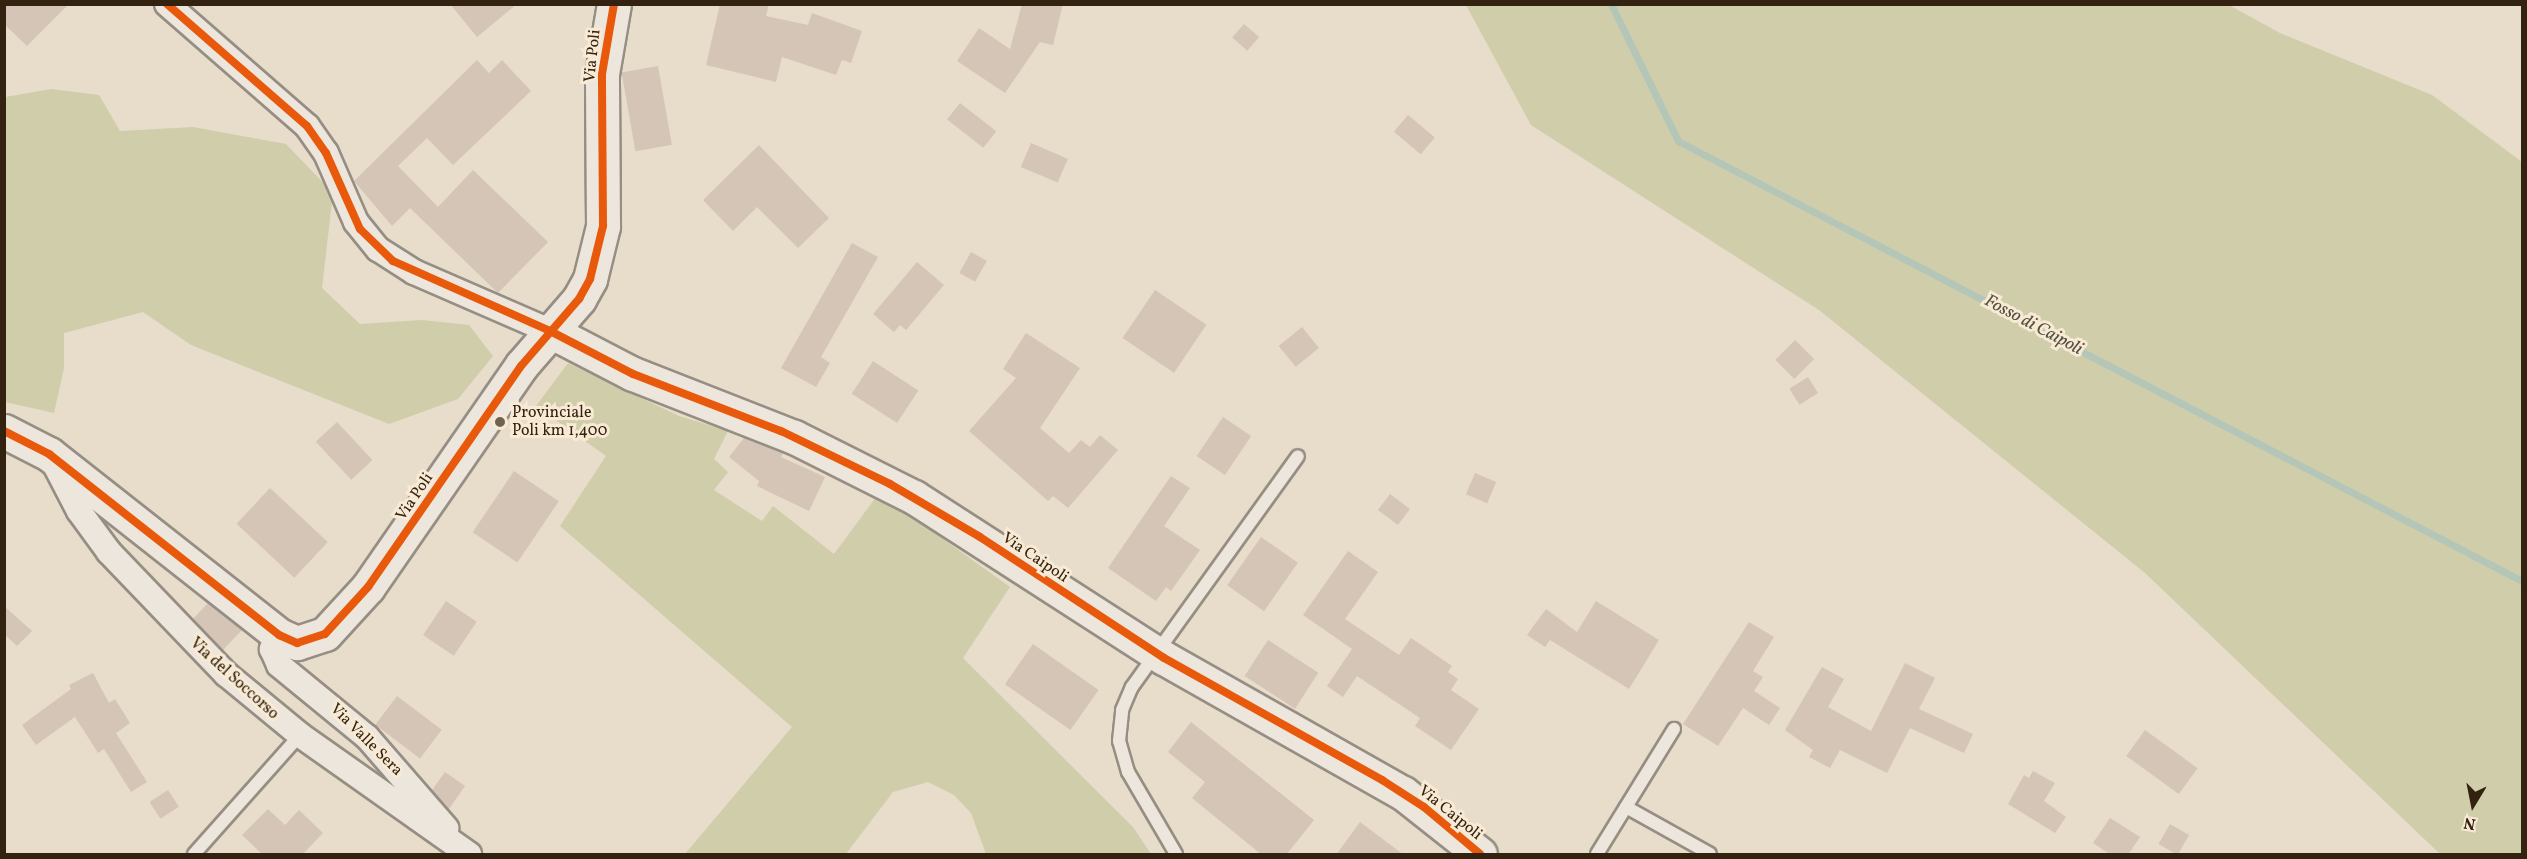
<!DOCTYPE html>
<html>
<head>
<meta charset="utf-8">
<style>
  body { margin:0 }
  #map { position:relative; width:2527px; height:859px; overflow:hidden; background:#e8dccb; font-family:Vollkorn,serif }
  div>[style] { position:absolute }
  .green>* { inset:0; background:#d0cdab }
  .stream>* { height:7px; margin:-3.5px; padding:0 3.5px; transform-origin:3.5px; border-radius:3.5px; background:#b3c6b7 }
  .building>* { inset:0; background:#d5c5b7; transform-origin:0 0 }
  .roads { filter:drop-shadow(2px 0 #978e83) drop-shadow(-2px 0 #978e83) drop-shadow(0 2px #978e83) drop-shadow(0 -2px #978e83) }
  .lane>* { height:12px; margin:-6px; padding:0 6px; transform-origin:6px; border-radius:6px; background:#ece6dd }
  .street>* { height:24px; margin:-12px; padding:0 12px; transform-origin:12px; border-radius:12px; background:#ece6dd }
  .secondary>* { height:33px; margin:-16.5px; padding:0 16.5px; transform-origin:16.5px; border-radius:16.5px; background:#ece6dd }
  .cycleway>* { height:8px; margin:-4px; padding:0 4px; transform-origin:4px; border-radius:4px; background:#e8590c }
  .dots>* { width:16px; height:16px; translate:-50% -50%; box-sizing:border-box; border:3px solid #f8ead5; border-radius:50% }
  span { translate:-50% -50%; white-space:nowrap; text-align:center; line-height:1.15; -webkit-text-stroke:6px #f8ead5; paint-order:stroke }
  .street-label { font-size:16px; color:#32220f }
  .poi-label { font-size:16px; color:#32220f }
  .left { translate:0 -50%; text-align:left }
  .water-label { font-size:18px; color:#52503f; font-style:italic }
  .frame { position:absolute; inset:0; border:6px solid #32220f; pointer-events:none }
  .north { position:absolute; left:2443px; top:775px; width:60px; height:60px; -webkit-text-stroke:4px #f8ead5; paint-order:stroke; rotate:190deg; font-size:16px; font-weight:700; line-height:24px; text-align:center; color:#32220f }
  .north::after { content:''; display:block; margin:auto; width:21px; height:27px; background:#32220f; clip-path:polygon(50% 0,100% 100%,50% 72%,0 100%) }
</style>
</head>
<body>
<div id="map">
  <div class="green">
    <i style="clip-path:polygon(1466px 5px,2229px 5px,2280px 33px,2432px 95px,2522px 162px,2522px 854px,2440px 854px,2145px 573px,1819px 310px,1531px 125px)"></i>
    <i style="clip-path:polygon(51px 89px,99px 95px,120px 131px,193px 127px,286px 144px,333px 193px,322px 288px,360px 324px,422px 320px,469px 325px,493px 356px,458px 399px,389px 424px,191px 345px,143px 312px,64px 333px,64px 368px,54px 413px,5px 402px,5px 97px)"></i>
    <i style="clip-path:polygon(568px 363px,679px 416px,728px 431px,714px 459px,728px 472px,714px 490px,762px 521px,773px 506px,834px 554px,879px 493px,1010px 587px,963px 658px,1133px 827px,1151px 854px,986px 854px,971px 813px,954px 795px,928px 782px,893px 792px,846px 854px,685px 854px,792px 727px,560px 526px,606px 456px,536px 406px)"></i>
  </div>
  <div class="stream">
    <i style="left:1611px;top:4px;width:153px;rotate:63.9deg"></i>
    <i style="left:1678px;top:141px;width:952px;rotate:27.53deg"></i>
  </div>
  <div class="building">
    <i style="clip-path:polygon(4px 4px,69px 4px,27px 46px,4px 24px)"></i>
    <i style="clip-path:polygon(450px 4px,517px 4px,477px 37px)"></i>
    <i style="clip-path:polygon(720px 4px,769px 4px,766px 16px,808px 25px,812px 13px,862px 31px,851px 63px,842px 60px,836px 75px,782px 57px,776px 82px,706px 65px)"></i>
    <i style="clip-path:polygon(1022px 4px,1063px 4px,1053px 45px,1040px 42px,1005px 93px,957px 61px,979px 28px,1010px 49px)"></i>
    <i style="left:1244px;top:24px;width:20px;height:18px;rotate:41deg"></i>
    <i style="clip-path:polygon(477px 60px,489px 73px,502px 60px,531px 91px,453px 165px,427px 138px,398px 166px,438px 207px,473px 170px,548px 242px,498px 293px,410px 208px,392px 226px,354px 181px)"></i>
    <i style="left:658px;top:66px;width:80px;height:37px;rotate:80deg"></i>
    <i style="left:960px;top:103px;width:46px;height:21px;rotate:38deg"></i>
    <i style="left:1408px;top:115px;width:35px;height:22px;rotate:40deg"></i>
    <i style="left:1031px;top:143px;width:40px;height:26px;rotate:23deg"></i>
    <i style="clip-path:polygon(759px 145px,829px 218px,798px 248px,757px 207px,733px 231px,703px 200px)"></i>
    <i style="clip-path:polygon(852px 243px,878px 257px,821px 357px,830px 363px,816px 387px,781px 368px)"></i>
    <i style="left:971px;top:252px;width:18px;height:24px;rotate:29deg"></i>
    <i style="clip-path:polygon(917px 262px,944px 285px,906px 330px,900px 325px,894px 332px,873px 314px)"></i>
    <i style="left:1155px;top:290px;width:62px;height:58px;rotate:34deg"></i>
    <i style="left:1302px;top:327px;width:27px;height:30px;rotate:51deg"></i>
    <i style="clip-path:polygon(1026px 333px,1080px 368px,1040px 428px,1069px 453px,1081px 440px,1090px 447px,1100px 435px,1118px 450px,1068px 508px,1053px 496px,1048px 501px,969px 431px,1016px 378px,1003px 369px)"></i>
    <i style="left:1795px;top:340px;width:27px;height:28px;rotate:45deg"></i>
    <i style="left:873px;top:361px;width:54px;height:39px;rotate:33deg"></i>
    <i style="left:1808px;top:377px;width:19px;height:22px;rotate:58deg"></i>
    <i style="left:1223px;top:417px;width:34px;height:47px;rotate:34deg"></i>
    <i style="left:337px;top:422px;width:52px;height:29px;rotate:47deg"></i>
    <i style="clip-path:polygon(744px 438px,783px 453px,781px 457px,825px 477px,809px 511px,757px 486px,759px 481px,729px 457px)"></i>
    <i style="left:514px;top:471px;width:54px;height:74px;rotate:34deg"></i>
    <i style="left:1475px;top:473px;width:23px;height:23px;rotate:23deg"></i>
    <i style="clip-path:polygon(1171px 476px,1190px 488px,1164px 526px,1200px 550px,1171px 591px,1166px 587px,1156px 601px,1108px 568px)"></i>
    <i style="left:270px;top:488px;width:79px;height:49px;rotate:43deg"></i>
    <i style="left:1390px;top:494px;width:25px;height:20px;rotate:37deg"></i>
    <i style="left:1261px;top:537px;width:45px;height:59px;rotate:35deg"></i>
    <i style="clip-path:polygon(1348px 551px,1378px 572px,1345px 619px,1399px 655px,1411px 638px,1452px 666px,1448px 672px,1458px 679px,1451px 690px,1479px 709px,1451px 750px,1415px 726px,1420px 718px,1357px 676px,1343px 697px,1327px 686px,1352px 649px,1303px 615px)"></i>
    <i style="left:446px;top:601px;width:37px;height:41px;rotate:34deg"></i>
    <i style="clip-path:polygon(1596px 601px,1659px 640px,1629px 689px,1550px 640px,1545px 647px,1527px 635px,1546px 609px,1577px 632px)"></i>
    <i style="clip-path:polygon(208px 603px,242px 630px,223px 650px,193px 619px)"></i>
    <i style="clip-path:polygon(4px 606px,32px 631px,17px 646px,4px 634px)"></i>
    <i style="clip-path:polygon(1749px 622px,1774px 637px,1753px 671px,1763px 677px,1754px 691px,1780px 708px,1769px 725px,1743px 708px,1718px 746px,1683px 724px)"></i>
    <i style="left:1268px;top:640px;width:60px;height:43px;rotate:33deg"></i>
    <i style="left:1033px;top:644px;width:80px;height:49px;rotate:35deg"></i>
    <i style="clip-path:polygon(1905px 663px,1935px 678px,1919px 709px,1973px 734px,1964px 753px,1910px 728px,1887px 773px,1840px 750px,1830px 768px,1809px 757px,1813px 750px,1785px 730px,1822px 667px,1844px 679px,1828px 707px,1871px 731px)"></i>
    <i style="clip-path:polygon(93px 673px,109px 703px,115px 699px,130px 723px,116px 733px,147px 782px,131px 792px,104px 749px,98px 753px,75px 717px,36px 745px,22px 725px,71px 689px,69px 685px)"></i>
    <i style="left:397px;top:696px;width:56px;height:36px;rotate:37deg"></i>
    <i style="clip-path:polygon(1191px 722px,1314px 820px,1286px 855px,1262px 855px,1192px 798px,1205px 782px,1168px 752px)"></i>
    <i style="left:2145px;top:730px;width:65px;height:32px;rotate:36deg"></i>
    <i style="clip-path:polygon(2033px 771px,2055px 783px,2044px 801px,2066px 817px,2055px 833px,2008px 804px,2024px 775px,2029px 778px)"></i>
    <i style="clip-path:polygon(445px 772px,465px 786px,449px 809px,432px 790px)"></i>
    <i style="left:168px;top:790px;width:20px;height:22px;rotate:57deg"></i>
    <i style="clip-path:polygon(268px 809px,285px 825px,299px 810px,323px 833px,302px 855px,263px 855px,242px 835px)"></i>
    <i style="clip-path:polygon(2110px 818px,2140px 837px,2128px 855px,2111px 855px,2093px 843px)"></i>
    <i style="clip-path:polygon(1360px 822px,1404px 855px,1336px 855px)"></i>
    <i style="left:2170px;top:824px;width:22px;height:23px;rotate:30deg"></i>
  </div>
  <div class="roads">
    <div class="lane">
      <i style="left:1626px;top:807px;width:96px;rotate:29.2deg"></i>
      <i style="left:194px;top:854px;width:159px;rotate:-48.3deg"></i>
      <i style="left:1176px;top:854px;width:95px;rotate:-120.3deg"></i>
      <i style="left:1128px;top:772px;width:32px;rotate:-106deg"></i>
      <i style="left:1119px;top:741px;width:31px;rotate:-84deg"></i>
      <i style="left:1122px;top:710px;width:25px;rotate:-67deg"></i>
      <i style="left:1132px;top:687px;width:284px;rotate:-54.3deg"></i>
      <i style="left:1597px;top:854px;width:147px;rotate:-58.4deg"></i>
    </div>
    <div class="street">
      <i style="left:167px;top:4px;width:186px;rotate:41.1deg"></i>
      <i style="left:307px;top:126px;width:33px;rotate:55deg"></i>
      <i style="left:326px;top:153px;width:75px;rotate:66.5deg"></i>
      <i style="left:356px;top:222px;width:35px;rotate:51deg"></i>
      <i style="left:378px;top:249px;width:43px;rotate:32.6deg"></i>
      <i style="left:414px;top:272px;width:148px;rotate:23.5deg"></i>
      <i style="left:53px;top:461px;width:56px;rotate:62.5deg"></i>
      <i style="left:79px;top:511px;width:51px;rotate:53.8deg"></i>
      <i style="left:109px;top:552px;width:169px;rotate:46.2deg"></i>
      <i style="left:226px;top:674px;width:96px;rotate:39.5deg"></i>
      <i style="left:300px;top:735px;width:207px;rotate:35.2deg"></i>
      <i style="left:279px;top:635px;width:16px;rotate:117deg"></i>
      <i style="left:272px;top:649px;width:17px;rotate:66deg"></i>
      <i style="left:279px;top:665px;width:114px;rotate:39.3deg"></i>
      <i style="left:367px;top:737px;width:121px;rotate:49deg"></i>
    </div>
    <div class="secondary">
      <i style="left:550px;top:331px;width:93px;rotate:27.4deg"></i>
      <i style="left:633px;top:374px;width:173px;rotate:21.4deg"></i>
      <i style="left:794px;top:437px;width:134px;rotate:26.6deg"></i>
      <i style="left:914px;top:497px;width:297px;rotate:32.8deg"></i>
      <i style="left:1164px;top:658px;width:274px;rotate:29.5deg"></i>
      <i style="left:1403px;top:793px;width:98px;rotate:38.4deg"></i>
      <i style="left:4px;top:431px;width:51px;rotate:27.1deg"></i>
      <i style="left:49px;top:454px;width:293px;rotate:38.2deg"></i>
      <i style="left:279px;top:635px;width:20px;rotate:24deg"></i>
      <i style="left:297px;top:643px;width:29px;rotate:-18deg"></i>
      <i style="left:325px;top:634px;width:64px;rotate:-47.5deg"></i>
      <i style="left:368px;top:587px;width:269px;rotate:-55.3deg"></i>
      <i style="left:521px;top:366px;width:89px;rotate:-49.1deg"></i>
      <i style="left:579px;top:299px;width:23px;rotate:-61deg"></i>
      <i style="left:590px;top:279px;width:55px;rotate:-76.2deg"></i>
      <i style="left:603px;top:226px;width:152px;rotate:-90.4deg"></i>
      <i style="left:602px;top:74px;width:71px;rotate:-80.3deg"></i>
    </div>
  </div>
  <div class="cycleway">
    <i style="left:167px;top:4px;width:186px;rotate:41.1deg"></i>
    <i style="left:307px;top:126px;width:33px;rotate:55deg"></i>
    <i style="left:326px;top:153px;width:83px;rotate:65.9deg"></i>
    <i style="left:360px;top:229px;width:46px;rotate:44.1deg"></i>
    <i style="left:393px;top:261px;width:172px;rotate:24deg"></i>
    <i style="left:550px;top:331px;width:93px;rotate:27.4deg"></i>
    <i style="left:633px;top:374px;width:159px;rotate:21.1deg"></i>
    <i style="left:781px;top:431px;width:121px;rotate:25.9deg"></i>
    <i style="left:890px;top:484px;width:104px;rotate:30.5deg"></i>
    <i style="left:980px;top:537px;width:220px;rotate:33.3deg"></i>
    <i style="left:1164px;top:658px;width:250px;rotate:29.2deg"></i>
    <i style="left:1382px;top:780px;width:50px;rotate:32.7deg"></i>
    <i style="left:1424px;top:807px;width:73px;rotate:40deg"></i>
    <i style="left:4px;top:431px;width:51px;rotate:27.1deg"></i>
    <i style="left:49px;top:454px;width:293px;rotate:38.2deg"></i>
    <i style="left:279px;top:635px;width:20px;rotate:24deg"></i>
    <i style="left:297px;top:643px;width:29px;rotate:-18deg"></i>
    <i style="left:325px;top:634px;width:64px;rotate:-47.5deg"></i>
    <i style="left:368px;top:587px;width:269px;rotate:-55.3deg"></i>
    <i style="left:521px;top:366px;width:89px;rotate:-49.1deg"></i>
    <i style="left:579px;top:299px;width:23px;rotate:-61deg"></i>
    <i style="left:590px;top:279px;width:55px;rotate:-76.2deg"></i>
    <i style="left:603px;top:226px;width:152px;rotate:-90.4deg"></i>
    <i style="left:602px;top:74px;width:71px;rotate:-80.3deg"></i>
  </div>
  <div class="dots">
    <i style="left:500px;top:422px;background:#726351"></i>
  </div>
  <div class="street-label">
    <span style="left:593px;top:56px;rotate:-84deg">Via Poli</span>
    <span style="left:415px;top:497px;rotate:-56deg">Via Poli</span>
    <span style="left:1035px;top:558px;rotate:34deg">Via Caipoli</span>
    <span style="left:234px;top:679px;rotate:42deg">Via del Soccorso</span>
    <span style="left:366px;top:740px;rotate:45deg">Via Valle Sera</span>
    <span style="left:1450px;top:813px;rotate:39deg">Via Caipoli</span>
  </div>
  <div class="poi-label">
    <span class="left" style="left:512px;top:422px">Provinciale<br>Poli km 1,400</span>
  </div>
  <div class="water-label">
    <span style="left:2033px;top:326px;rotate:28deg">Fosso di Caipoli</span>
  </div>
  <div class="frame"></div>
  <div class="north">N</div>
</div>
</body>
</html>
